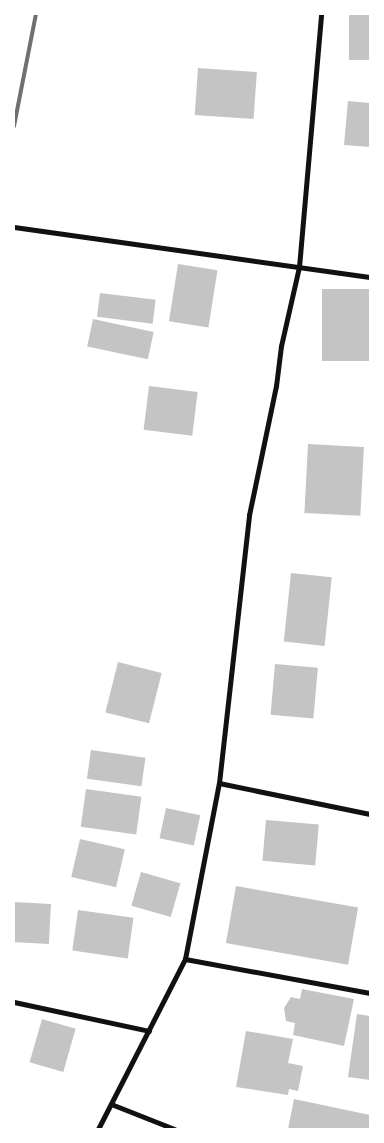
<!DOCTYPE html>
<html>
<head>
<meta charset="utf-8">
<style>
  body { margin:0 }
  #map { position:relative; width:384px; height:1143px; overflow:hidden; background:#fff; font-family:"PT Sans",sans-serif }
  div>[style] { position:absolute }
  .building>* { inset:0; background:#c4c4c4; transform-origin:0 0 }
  .minor>* { height:5px; margin:-2.5px; padding:0 2.5px; transform-origin:2.5px; border-radius:2.5px; background:#111 }
  .rail>* { height:4px; margin:-2px; padding:0 2px; transform-origin:2px; border-radius:2px; background:#707070 }
  span { translate:-50% -50%; white-space:nowrap; text-align:center; line-height:1.15; -webkit-text-stroke:5px #fff; paint-order:stroke }
  .frame { position:absolute; inset:0; border:15px solid #fff; pointer-events:none }
</style>
</head>
<body>
<div id="map">
  <div class="building">
    <i style="left:349px;top:14px;width:21px;height:46px"></i>
    <i style="left:198px;top:68px;width:59px;height:47px;rotate:4deg"></i>
    <i style="clip-path:polygon(348px 101px,370px 103px,370px 147px,344px 145px)"></i>
    <i style="left:178px;top:264px;width:40px;height:58px;rotate:9deg"></i>
    <i style="left:370px;top:289px;width:72px;height:48px;rotate:90deg"></i>
    <i style="left:100px;top:293px;width:56px;height:24px;rotate:7deg"></i>
    <i style="left:93px;top:319px;width:62px;height:28px;rotate:12deg"></i>
    <i style="left:149px;top:386px;width:49px;height:44px;rotate:7deg"></i>
    <i style="left:308px;top:444px;width:56px;height:69px;rotate:3deg"></i>
    <i style="left:291px;top:573px;width:41px;height:69px;rotate:6deg"></i>
    <i style="left:118px;top:662px;width:45px;height:52px;rotate:14deg"></i>
    <i style="left:275px;top:664px;width:43px;height:51px;rotate:5deg"></i>
    <i style="left:91px;top:750px;width:55px;height:29px;rotate:8deg"></i>
    <i style="left:86px;top:789px;width:56px;height:38px;rotate:8deg"></i>
    <i style="left:166px;top:808px;width:35px;height:31px;rotate:12deg"></i>
    <i style="left:266px;top:820px;width:53px;height:41px;rotate:5deg"></i>
    <i style="left:80px;top:839px;width:46px;height:39px;rotate:13deg"></i>
    <i style="left:141px;top:872px;width:41px;height:35px;rotate:16deg"></i>
    <i style="left:236px;top:886px;width:124px;height:58px;rotate:10deg"></i>
    <i style="left:14px;top:902px;width:37px;height:40px;rotate:3deg"></i>
    <i style="left:78px;top:910px;width:56px;height:41px;rotate:8deg"></i>
    <i style="clip-path:polygon(302px 989px,354px 999px,344px 1046px,293px 1035px,295px 1023px,286px 1021px,284px 1008px,291px 997px,300px 999px)"></i>
    <i style="clip-path:polygon(357px 1014px,370px 1016px,370px 1080px,348px 1077px)"></i>
    <i style="left:42px;top:1019px;width:35px;height:45px;rotate:16deg"></i>
    <i style="clip-path:polygon(246px 1031px,293px 1039px,288px 1063px,303px 1066px,298px 1091px,289px 1089px,288px 1095px,236px 1087px)"></i>
    <i style="clip-path:polygon(294px 1099px,370px 1115px,370px 1129px,288px 1129px)"></i>
  </div>
  <div class="minor">
    <i style="left:14px;top:227px;width:359px;rotate:8deg"></i>
    <i style="left:219px;top:783px;width:154px;rotate:11.6deg"></i>
    <i style="left:185px;top:959px;width:188px;rotate:10.4deg"></i>
    <i style="left:14px;top:1002px;width:138px;rotate:12.1deg"></i>
    <i style="left:111px;top:1104px;width:68px;rotate:21.6deg"></i>
    <i style="left:98px;top:1129px;width:191px;rotate:-62.9deg"></i>
    <i style="left:185px;top:959px;width:179px;rotate:-79.1deg"></i>
    <i style="left:219px;top:783px;width:270px;rotate:-83.6deg"></i>
    <i style="left:249px;top:515px;width:132px;rotate:-78.2deg"></i>
    <i style="left:276px;top:386px;width:40px;rotate:-82.9deg"></i>
    <i style="left:281px;top:346px;width:81px;rotate:-77.2deg"></i>
    <i style="left:299px;top:267px;width:254px;rotate:-85deg"></i>
  </div>
  <div class="rail">
    <i style="left:14px;top:126px;width:114px;rotate:-78.9deg"></i>
  </div>
  <div class="frame"></div>
</div>
</body>
</html>
